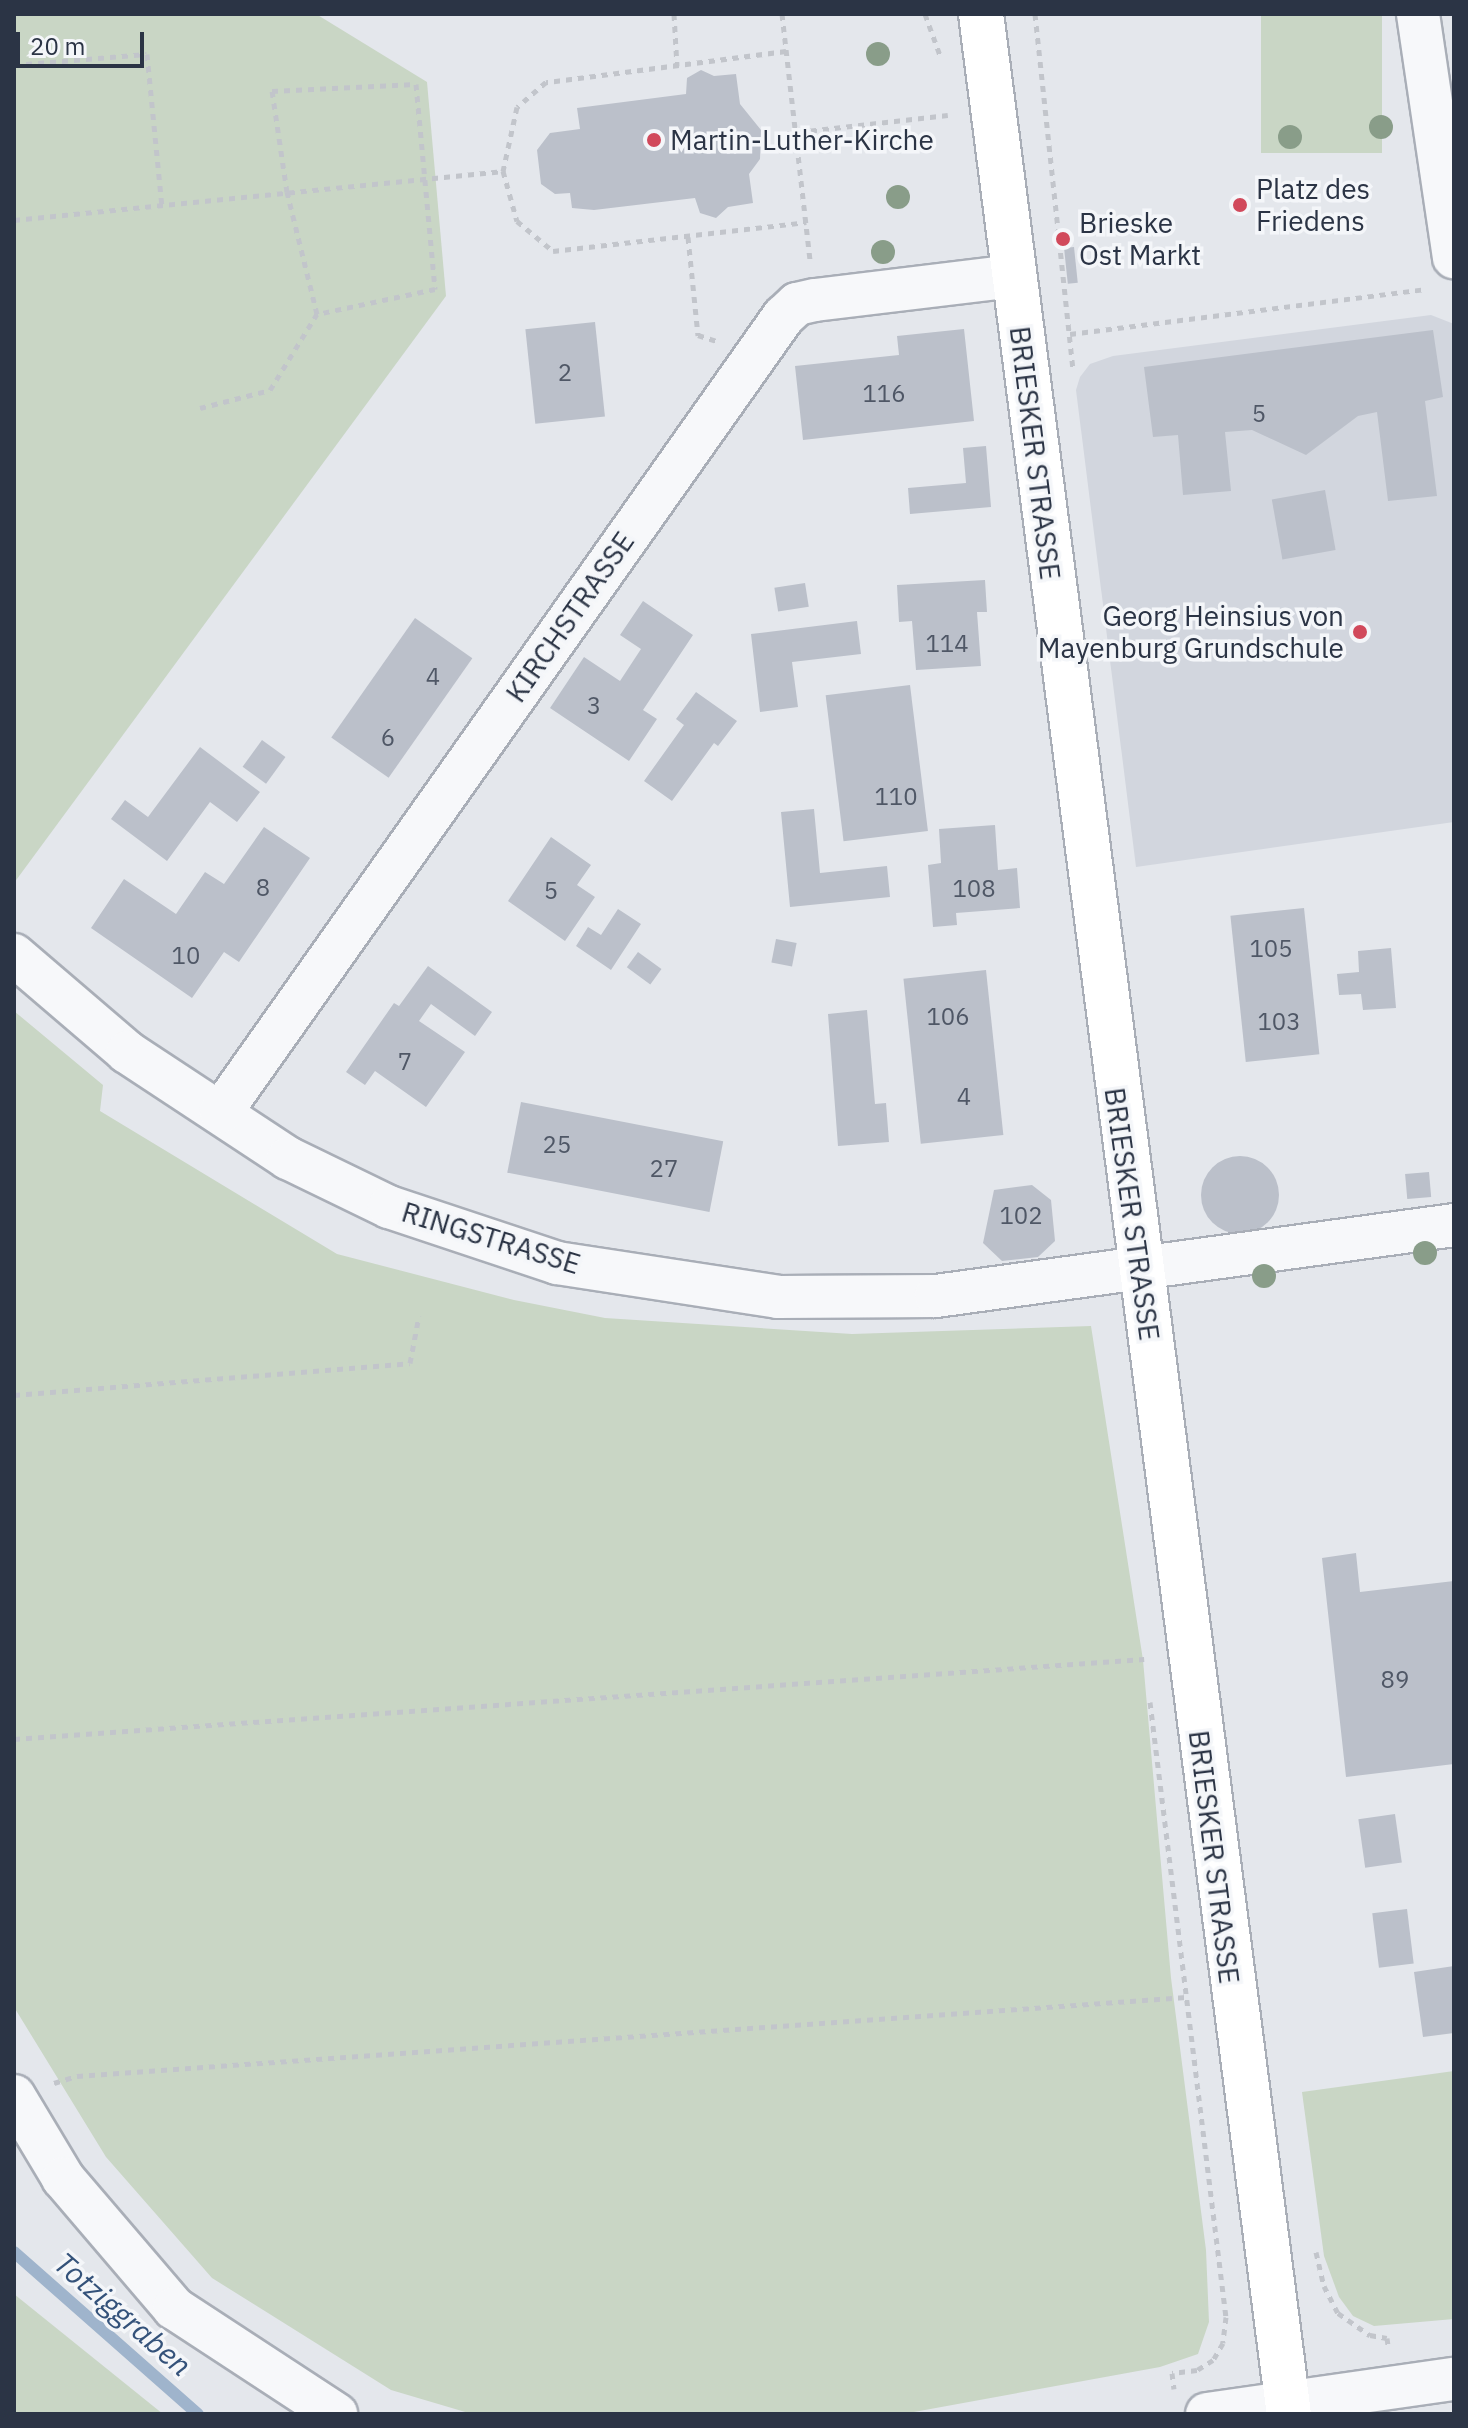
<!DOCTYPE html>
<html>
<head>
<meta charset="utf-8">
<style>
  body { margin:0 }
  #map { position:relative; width:1468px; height:2428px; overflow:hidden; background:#e4e7ec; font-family:"IBM Plex Sans",sans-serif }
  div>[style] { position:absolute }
  .built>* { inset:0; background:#d2d6de }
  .green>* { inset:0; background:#c9d6c5; transform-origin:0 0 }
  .stream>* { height:12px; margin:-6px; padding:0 6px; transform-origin:6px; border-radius:6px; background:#9fb4cc }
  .building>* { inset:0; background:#bbc0ca; transform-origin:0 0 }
  .round { border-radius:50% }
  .path>* { height:5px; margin-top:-2.5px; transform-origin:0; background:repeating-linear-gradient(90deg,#c2c5cb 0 6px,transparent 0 12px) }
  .roads { filter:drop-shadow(2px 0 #a9aeb7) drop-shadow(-2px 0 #a9aeb7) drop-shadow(0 2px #a9aeb7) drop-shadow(0 -2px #a9aeb7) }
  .minor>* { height:42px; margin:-21px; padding:0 21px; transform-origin:21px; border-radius:21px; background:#f7f8fa }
  .major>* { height:44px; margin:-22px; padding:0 22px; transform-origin:22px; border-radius:22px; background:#fff }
  .trees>* { width:24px; height:24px; margin:-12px; border-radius:50%; background:#899d89 }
  .dots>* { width:22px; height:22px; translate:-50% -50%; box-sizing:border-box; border:4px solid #f4f6f9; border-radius:50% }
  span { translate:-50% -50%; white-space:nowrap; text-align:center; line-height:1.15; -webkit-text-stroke:7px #f4f6f9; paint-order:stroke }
  .number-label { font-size:24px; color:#4f5766 }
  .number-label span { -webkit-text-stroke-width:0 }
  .poi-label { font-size:28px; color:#2b3445 }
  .left { translate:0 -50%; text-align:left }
  .right { translate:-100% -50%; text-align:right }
  .street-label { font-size:28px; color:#2b3445 }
  .water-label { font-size:30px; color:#34527a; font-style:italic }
  .frame { position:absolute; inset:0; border:16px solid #2b3445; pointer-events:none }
  .scale { position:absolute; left:16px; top:32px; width:128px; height:36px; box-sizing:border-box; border:4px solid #2b3445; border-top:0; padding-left:10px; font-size:24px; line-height:28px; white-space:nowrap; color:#2b3445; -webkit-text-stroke:6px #f4f6f9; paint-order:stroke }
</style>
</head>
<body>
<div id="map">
  <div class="built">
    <i style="clip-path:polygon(1431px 315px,1454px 324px,1454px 822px,1136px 867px,1076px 390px,1080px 377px,1090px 364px,1113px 356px)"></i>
  </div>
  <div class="green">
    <i style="clip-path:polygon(14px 14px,316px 14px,427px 82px,446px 296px,14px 883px)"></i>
    <i style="left:1261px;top:14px;width:121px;height:139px"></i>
    <i style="clip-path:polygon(14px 1011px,103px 1085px,100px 1111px,337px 1254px,514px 1300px,605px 1318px,852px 1334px,1091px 1326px,1143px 1660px,1171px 1978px,1206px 2250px,1209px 2322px,1198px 2354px,1160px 2367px,903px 2414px,472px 2414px,391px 2390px,212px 2278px,106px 2157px,14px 2007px)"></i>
    <i style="clip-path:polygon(1454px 2071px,1454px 2319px,1374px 2326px,1353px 2316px,1339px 2297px,1324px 2256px,1302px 2092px)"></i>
    <i style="clip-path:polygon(14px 2294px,163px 2414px,14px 2414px)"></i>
  </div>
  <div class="stream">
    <i style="left:14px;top:2252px;width:245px;rotate:41.4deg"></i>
  </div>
  <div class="building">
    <i style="clip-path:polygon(701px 70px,714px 76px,736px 74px,740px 104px,761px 130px,760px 159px,749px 174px,753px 203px,728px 207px,716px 218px,700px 213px,695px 198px,594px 210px,572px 208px,570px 193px,555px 194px,541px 184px,537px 150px,550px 133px,580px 129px,577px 108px,686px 94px,687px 78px)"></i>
    <i style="left:1074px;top:247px;width:36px;height:10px;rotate:84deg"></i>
    <i style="left:595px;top:322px;width:95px;height:70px;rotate:84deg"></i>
    <i style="clip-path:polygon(964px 329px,974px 421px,803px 440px,795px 366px,899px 355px,897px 336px)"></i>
    <i style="clip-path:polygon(1433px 330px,1443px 397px,1425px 401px,1437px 496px,1388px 501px,1377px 412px,1358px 416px,1306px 455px,1252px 430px,1225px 432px,1231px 491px,1183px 495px,1178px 435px,1153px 437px,1144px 367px)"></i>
    <i style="clip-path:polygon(986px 446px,991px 507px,910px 514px,908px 488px,966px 483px,963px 448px)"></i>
    <i style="left:1325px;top:490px;width:61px;height:54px;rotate:80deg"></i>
    <i style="clip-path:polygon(985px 580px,987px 612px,977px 612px,981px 666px,916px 670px,912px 621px,899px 622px,897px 585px)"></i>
    <i style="left:805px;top:583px;width:24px;height:31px;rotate:81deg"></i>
    <i style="clip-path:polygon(643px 601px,693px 635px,643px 710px,657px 719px,629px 761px,550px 708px,584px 657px,620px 681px,641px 649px,620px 635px)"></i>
    <i style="left:415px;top:618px;width:70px;height:146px;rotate:35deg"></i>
    <i style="clip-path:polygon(857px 621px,861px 654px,792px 662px,798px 707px,760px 712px,751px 634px)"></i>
    <i style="left:910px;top:685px;width:147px;height:85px;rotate:83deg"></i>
    <i style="clip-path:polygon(696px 692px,737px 721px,718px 746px,714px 743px,672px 801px,644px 781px,684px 725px,676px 719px)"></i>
    <i style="left:262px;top:740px;width:29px;height:33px;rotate:36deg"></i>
    <i style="clip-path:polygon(200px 747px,260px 792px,237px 822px,210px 802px,167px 861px,111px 819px,125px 800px,148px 817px)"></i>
    <i style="clip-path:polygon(814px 809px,820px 873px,887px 866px,890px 897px,790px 907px,781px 812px)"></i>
    <i style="clip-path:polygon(995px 825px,998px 870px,1017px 868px,1020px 908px,956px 913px,957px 925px,933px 927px,928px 865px,941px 863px,939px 829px)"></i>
    <i style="clip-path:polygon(264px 827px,310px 858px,239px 962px,224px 952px,192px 998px,91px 928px,124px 879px,176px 914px,205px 872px,224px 884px)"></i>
    <i style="clip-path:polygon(551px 837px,591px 865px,577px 885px,595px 897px,565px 941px,508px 901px)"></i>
    <i style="left:1304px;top:908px;width:147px;height:74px;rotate:84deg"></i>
    <i style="clip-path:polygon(618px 909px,641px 924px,611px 970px,576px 946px,588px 927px,601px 935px)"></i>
    <i style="left:776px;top:939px;width:21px;height:24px;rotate:11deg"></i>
    <i style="clip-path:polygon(1391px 948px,1396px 1008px,1363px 1010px,1361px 994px,1339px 995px,1337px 974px,1359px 972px,1358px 951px)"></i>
    <i style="left:638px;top:952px;width:29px;height:19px;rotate:36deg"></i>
    <i style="clip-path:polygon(428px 966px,492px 1012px,475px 1036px,431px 1004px,419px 1021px,465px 1052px,426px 1107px,375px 1071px,365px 1085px,346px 1072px,394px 1003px,399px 1006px)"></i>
    <i style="left:986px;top:970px;width:166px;height:83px;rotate:84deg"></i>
    <i style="clip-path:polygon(867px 1010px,875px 1104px,886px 1103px,889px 1142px,838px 1146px,828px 1014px)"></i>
    <i style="left:521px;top:1102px;width:206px;height:72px;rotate:11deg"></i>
    <i class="round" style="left:1201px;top:1156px;width:78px;height:78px"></i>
    <i style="left:1429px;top:1172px;width:25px;height:24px;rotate:85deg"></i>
    <i style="clip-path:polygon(1032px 1185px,1051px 1200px,1055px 1241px,1038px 1257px,1002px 1261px,983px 1243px,994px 1190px)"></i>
    <i style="clip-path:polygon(1356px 1553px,1360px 1592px,1454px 1581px,1454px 1764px,1346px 1777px,1322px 1558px)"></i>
    <i style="left:1395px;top:1814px;width:49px;height:37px;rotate:82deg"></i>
    <i style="left:1407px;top:1909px;width:55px;height:35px;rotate:83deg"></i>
    <i style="clip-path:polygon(1454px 1966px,1454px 2033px,1423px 2037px,1414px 1972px)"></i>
  </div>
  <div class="path">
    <i style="left:674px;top:14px;width:52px;rotate:86.7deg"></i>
    <i style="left:782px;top:14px;width:247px;rotate:83.5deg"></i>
    <i style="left:925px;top:14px;width:47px;rotate:70deg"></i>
    <i style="left:1035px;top:14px;width:359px;rotate:83.9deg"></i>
    <i style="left:786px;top:51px;width:242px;rotate:172.6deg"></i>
    <i style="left:546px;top:82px;width:38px;rotate:139deg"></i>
    <i style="left:517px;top:107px;width:66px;rotate:102.3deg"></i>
    <i style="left:503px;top:171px;width:52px;rotate:74.4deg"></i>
    <i style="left:517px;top:221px;width:47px;rotate:39.8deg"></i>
    <i style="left:553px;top:251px;width:255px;rotate:-6.5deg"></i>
    <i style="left:14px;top:65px;width:133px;rotate:-4.7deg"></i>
    <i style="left:147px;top:54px;width:153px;rotate:84.4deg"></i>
    <i style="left:416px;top:84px;width:206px;rotate:84.7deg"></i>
    <i style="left:435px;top:289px;width:121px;rotate:168deg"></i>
    <i style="left:317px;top:314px;width:126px;rotate:-103.8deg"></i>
    <i style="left:287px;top:192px;width:102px;rotate:-98.4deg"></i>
    <i style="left:272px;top:91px;width:144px;rotate:-2.8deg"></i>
    <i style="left:763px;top:136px;width:186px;rotate:-6.5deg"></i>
    <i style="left:14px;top:220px;width:490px;rotate:-5.7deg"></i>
    <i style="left:688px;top:237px;width:99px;rotate:84.2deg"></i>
    <i style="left:698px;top:335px;width:20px;rotate:18deg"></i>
    <i style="left:1070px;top:334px;width:358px;rotate:-7.2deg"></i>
    <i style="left:200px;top:408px;width:72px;rotate:-14.4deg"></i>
    <i style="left:270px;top:390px;width:89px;rotate:-58.3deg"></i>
    <i style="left:14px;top:1395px;width:397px;rotate:-4.6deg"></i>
    <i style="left:410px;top:1363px;width:48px;rotate:-79.2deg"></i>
    <i style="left:1150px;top:1702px;width:620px;rotate:82.96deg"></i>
    <i style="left:1226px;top:2317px;width:26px;rotate:97deg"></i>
    <i style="left:1223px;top:2343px;width:20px;rotate:120deg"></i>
    <i style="left:1213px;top:2360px;width:19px;rotate:148deg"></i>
    <i style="left:1197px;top:2370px;width:25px;rotate:173deg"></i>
    <i style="left:1172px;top:2373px;width:16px;rotate:83deg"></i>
    <i style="left:14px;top:1739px;width:1133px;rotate:-4.05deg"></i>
    <i style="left:54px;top:2083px;width:24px;rotate:-17deg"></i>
    <i style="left:77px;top:2076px;width:1112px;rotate:-4.07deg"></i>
    <i style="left:1316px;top:2252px;width:35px;rotate:77deg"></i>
    <i style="left:1324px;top:2286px;width:30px;rotate:63deg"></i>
    <i style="left:1338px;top:2313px;width:39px;rotate:35deg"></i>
    <i style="left:1370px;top:2335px;width:17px;rotate:10deg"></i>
    <i style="left:1387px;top:2338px;width:7px;rotate:82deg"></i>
  </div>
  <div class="roads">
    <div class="minor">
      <i style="left:1418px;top:14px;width:246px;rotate:81.6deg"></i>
      <i style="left:14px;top:955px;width:149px;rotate:40.6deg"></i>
      <i style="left:127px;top:1052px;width:193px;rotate:33.4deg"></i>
      <i style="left:288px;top:1158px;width:112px;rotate:25.9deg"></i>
      <i style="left:389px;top:1207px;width:177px;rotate:18.4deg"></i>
      <i style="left:557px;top:1263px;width:224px;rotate:8.7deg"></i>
      <i style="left:778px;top:1297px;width:158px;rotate:-0.4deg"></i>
      <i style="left:936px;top:1296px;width:523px;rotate:-7.8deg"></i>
      <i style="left:221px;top:1112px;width:974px;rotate:-54.74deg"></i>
      <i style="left:783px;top:317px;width:19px;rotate:-43deg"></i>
      <i style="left:797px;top:304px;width:18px;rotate:-13deg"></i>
      <i style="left:815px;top:300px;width:199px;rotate:-6.9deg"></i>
      <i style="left:14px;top:2096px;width:96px;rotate:59.1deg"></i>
      <i style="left:63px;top:2178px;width:171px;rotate:49.5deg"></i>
      <i style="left:174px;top:2308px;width:194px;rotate:33.2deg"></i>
      <i style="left:1207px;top:2414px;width:249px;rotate:-8.1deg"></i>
    </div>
    <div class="major">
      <i style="left:981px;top:14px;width:2420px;rotate:82.69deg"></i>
    </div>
  </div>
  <div class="trees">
    <i style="left:878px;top:54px"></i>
    <i style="left:1381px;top:127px"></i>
    <i style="left:1290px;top:137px"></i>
    <i style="left:898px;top:197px"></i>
    <i style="left:883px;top:252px"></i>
    <i style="left:1425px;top:1253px"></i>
    <i style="left:1264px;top:1276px"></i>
  </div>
  <div class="dots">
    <i style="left:654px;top:140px;background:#d1495b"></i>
    <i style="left:1240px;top:205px;background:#d1495b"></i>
    <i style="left:1063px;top:239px;background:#d1495b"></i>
    <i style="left:1360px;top:632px;background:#d1495b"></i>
  </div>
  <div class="number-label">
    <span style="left:565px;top:373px">2</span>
    <span style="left:884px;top:394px">116</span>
    <span style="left:1259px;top:414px">5</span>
    <span style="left:947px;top:644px">114</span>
    <span style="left:433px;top:677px">4</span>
    <span style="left:594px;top:706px">3</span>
    <span style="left:388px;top:738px">6</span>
    <span style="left:896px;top:797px">110</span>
    <span style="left:263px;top:888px">8</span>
    <span style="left:974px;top:889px">108</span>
    <span style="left:551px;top:891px">5</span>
    <span style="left:1271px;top:949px">105</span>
    <span style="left:186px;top:956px">10</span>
    <span style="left:948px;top:1017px">106</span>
    <span style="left:1279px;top:1022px">103</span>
    <span style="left:405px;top:1062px">7</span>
    <span style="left:964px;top:1097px">4</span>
    <span style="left:557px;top:1145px">25</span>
    <span style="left:664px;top:1169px">27</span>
    <span style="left:1021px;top:1216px">102</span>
    <span style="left:1395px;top:1680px">89</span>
  </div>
  <div class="poi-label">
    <span class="left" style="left:670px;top:140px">Martin-Luther-Kirche</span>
    <span class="left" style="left:1256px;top:205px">Platz des<br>Friedens</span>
    <span class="left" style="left:1079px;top:239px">Brieske<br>Ost Markt</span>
    <span class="right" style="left:1344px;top:632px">Georg Heinsius von<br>Mayenburg Grundschule</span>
  </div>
  <div class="street-label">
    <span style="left:1035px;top:453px;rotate:83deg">BRIESKER STRASSE</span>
    <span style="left:570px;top:617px;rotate:-55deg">KIRCHSTRASSE</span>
    <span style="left:1132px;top:1214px;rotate:82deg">BRIESKER STRASSE</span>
    <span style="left:491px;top:1238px;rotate:17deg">RINGSTRASSE</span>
    <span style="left:1214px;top:1857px;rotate:83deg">BRIESKER STRASSE</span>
  </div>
  <div class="water-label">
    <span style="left:123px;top:2314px;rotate:41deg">Totziggraben</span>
  </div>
  <div class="frame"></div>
  <div class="scale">20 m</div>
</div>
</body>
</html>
